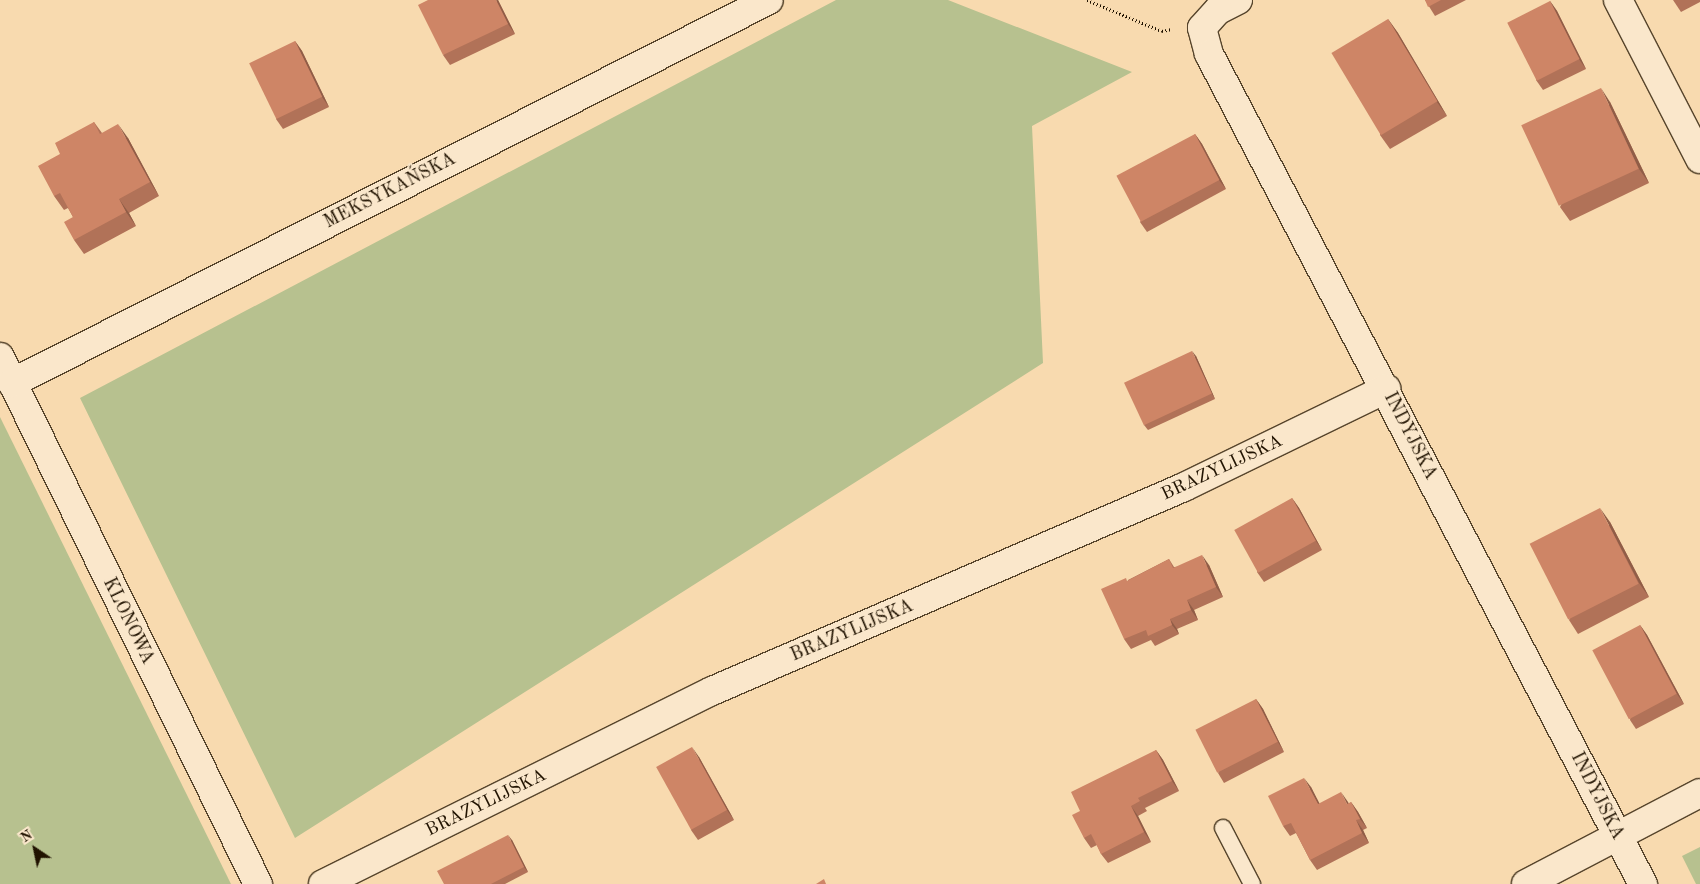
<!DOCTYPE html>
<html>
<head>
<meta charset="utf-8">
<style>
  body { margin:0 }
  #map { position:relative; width:1700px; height:884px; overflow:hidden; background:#f8daaf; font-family:"Old Standard TT",serif }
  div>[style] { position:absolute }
  .green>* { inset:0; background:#b7c18f }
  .path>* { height:3px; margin-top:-1.5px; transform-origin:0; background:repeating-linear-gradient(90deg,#211301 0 1px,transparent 0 3.5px) }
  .roads { filter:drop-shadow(1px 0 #57452c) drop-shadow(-1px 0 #57452c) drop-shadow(0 1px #57452c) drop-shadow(0 -1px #57452c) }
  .service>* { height:16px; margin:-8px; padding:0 8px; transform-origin:8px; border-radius:8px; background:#fae7cb }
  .minor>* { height:28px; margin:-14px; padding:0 14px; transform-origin:14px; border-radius:14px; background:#fae7cb }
  .wall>* { inset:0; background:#b17258 }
  .shaded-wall>* { inset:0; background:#905d47 }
  .building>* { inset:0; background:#ce8566; transform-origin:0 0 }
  span { translate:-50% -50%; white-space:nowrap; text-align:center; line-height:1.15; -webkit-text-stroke:4px #fae7cb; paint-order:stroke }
  .street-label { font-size:18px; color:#211301 }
  .north { position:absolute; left:10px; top:824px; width:50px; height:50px; -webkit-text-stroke:4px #fae7cb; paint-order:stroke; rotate:326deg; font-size:14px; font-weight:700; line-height:20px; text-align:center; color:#211301 }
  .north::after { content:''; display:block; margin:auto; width:18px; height:22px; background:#211301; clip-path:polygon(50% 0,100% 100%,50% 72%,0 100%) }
</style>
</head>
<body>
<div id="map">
  <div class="green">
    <i style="clip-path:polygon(836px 0,948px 0,1132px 72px,1032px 126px,1043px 363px,295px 838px,80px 398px)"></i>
    <i style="clip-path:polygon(0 417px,231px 884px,0 884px)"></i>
    <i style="clip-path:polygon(1700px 847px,1700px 884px,1696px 884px,1682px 856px)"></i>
  </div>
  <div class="path">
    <i style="left:1087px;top:0;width:81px;rotate:22.5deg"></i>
    <i style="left:1162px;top:31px;width:10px;rotate:-11deg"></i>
  </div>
  <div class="roads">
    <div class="service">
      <i style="left:1223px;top:828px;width:63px;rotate:62.6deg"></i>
    </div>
    <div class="minor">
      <i style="left:1238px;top:0;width:22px;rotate:153deg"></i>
      <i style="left:1218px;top:10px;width:24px;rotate:132deg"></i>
      <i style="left:1202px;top:28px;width:27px;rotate:75deg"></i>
      <i style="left:1209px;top:54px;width:937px;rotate:62.4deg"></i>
      <i style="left:1618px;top:0;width:179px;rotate:62.7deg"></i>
      <i style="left:0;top:357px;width:587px;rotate:63.92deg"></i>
      <i style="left:12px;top:383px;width:848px;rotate:-26.84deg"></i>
      <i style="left:323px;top:884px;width:434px;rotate:-26.4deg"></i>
      <i style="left:712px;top:691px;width:514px;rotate:-23.37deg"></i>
      <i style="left:1184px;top:487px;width:225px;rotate:-25.9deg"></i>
      <i style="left:1526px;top:884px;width:196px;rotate:-27.6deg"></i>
    </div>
  </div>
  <div class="wall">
    <i style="clip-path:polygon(498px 0,515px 34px,450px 65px,443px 55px)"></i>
    <i style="clip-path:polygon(1425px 0,1466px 0,1435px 16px)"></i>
    <i style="clip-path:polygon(1673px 0,1700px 0,1700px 2px,1681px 12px)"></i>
    <i style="clip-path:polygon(1550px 1px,1557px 11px,1586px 69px,1543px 90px,1536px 80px)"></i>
    <i style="clip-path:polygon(1388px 19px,1398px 33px,1447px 116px,1390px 149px,1380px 135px)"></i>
    <i style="clip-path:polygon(295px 41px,302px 51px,329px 107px,283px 129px,276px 119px)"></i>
    <i style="clip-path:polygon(1610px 102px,1649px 183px,1570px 221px,1560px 207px)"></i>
    <i style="clip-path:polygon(94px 122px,102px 133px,128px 138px,159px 196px,129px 213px,136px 226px,84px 254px,74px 240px,73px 217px,68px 208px,64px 210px,54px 196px,60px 154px)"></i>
    <i style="clip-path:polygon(1195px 134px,1202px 144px,1226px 189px,1147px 232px,1140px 222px)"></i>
    <i style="clip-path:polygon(1196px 356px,1215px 399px,1148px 430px,1144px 425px)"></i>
    <i style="clip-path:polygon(1292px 498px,1299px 508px,1322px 550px,1264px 582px,1257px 572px)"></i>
    <i style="clip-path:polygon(1610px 522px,1649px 597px,1578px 634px,1569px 620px)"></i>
    <i style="clip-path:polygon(1169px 559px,1174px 567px,1209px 565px,1223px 597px,1194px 610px,1198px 620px,1177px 629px,1179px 634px,1155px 646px,1151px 640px,1131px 649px,1124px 639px,1128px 580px)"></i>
    <i style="clip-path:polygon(1640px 625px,1647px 635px,1684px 704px,1636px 729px,1630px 720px)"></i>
    <i style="clip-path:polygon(1256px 699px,1263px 709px,1284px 752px,1224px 783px,1218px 773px)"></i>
    <i style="clip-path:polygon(1156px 750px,1163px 760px,1179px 791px,1145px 808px,1147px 811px,1138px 816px,1151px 842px,1108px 863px,1101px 854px,1097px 845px,1091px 848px,1084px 838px,1080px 811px)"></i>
    <i style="clip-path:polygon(699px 757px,734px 820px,698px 840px,691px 830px)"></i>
    <i style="clip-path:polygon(1311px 787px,1319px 804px,1349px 804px,1351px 802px,1358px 812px,1367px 828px,1363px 830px,1369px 843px,1317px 870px,1310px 860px,1296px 833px,1290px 836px,1283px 826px)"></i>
    <i style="clip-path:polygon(512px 840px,528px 872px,505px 884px,444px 884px)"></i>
  </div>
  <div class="shaded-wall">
    <i style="clip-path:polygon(496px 0,498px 0,515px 34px,508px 24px)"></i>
    <i style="clip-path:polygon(1550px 1px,1557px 11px,1586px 69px,1579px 59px)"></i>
    <i style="clip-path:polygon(1388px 19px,1398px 33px,1447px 116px,1437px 102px)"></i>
    <i style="clip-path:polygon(295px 41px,302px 51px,329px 107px,322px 97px)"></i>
    <i style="clip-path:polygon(1601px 88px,1610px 102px,1649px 183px,1639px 169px)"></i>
    <i style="clip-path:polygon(118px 124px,128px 138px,159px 196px,150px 182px)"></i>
    <i style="clip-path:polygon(1195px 134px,1202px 144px,1226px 189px,1219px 180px)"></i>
    <i style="clip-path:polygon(119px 199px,129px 213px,136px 226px,126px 212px)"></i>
    <i style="clip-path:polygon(1192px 351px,1196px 356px,1215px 399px,1212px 394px)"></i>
    <i style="clip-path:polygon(1292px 498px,1299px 508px,1322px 550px,1316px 541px)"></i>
    <i style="clip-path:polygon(1600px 508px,1610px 522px,1649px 597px,1639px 583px)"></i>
    <i style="clip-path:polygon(1202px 555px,1209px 565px,1223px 597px,1216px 587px)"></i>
    <i style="clip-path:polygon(1187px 600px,1194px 610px,1198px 620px,1191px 610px)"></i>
    <i style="clip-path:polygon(1170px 619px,1177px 629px,1179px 634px,1172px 625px)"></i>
    <i style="clip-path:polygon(1640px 625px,1647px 635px,1684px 704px,1677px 694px)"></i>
    <i style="clip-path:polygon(1256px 699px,1263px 709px,1284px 752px,1278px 742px)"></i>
    <i style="clip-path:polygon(692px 747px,699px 757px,734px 820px,727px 810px)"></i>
    <i style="clip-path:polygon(1156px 750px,1163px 760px,1179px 791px,1172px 781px)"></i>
    <i style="clip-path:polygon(1304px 778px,1311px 787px,1325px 814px,1318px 804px)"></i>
    <i style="clip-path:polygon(1341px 792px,1348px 802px,1354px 814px,1347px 804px)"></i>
    <i style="clip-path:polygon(1351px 802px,1358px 812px,1367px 828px,1360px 819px)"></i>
    <i style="clip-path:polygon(1131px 806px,1138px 816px,1151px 842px,1144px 832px)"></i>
    <i style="clip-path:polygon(1356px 820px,1363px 830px,1369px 843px,1362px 833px)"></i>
    <i style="clip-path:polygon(508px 835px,512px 840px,528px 872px,524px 867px)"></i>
  </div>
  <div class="building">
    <i style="clip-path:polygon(428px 0,496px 0,508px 24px,443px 55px,418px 5px)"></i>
    <i style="clip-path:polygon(1425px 0,1441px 0,1428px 7px)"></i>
    <i style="left:1550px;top:1px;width:65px;height:48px;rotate:63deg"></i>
    <i style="left:1388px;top:19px;width:96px;height:66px;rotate:59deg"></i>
    <i style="left:295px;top:41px;width:62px;height:51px;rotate:64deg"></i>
    <i style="left:1601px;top:88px;width:89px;height:88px;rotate:65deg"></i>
    <i style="clip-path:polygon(94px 122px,100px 134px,118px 124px,150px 182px,119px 199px,126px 212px,74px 240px,64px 222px,73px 217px,60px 193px,54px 196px,38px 166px,60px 154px,55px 143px)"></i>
    <i style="left:1195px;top:134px;width:52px;height:89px;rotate:62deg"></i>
    <i style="left:1192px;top:351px;width:47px;height:75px;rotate:65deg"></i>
    <i style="left:1292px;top:498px;width:49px;height:66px;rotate:61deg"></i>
    <i style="left:1600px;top:508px;width:85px;height:79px;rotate:63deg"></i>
    <i style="clip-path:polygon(1202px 555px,1216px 587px,1187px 600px,1191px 610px,1170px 619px,1172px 625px,1148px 636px,1146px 630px,1124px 639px,1101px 589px,1126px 578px,1127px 581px,1169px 559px,1173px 568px)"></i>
    <i style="left:1640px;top:625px;width:78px;height:54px;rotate:62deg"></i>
    <i style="left:1256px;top:699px;width:48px;height:68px;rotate:63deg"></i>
    <i style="left:692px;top:747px;width:72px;height:41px;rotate:61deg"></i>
    <i style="clip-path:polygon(1156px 750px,1172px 781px,1138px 798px,1140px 801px,1131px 806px,1144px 832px,1101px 854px,1091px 834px,1084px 838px,1072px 815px,1080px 811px,1071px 792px)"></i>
    <i style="clip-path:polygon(1304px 778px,1318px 804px,1341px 792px,1347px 804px,1351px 802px,1360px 819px,1356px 820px,1362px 833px,1310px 860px,1291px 823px,1283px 826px,1268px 796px)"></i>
    <i style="clip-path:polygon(508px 835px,524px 867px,491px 884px,444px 884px,437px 871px)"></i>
    <i style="clip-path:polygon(824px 879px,826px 884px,816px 884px)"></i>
  </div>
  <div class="street-label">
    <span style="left:390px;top:191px;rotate:-27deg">MEKSYKAŃSKA</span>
    <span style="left:1410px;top:436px;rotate:63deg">INDYJSKA</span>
    <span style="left:1222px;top:468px;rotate:-25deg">BRAZYLIJSKA</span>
    <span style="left:128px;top:621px;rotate:64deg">KLONOWA</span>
    <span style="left:852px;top:631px;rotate:-23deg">BRAZYLIJSKA</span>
    <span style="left:1597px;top:796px;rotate:63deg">INDYJSKA</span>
    <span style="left:486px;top:803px;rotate:-26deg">BRAZYLIJSKA</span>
  </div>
  <div class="north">N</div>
</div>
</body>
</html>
